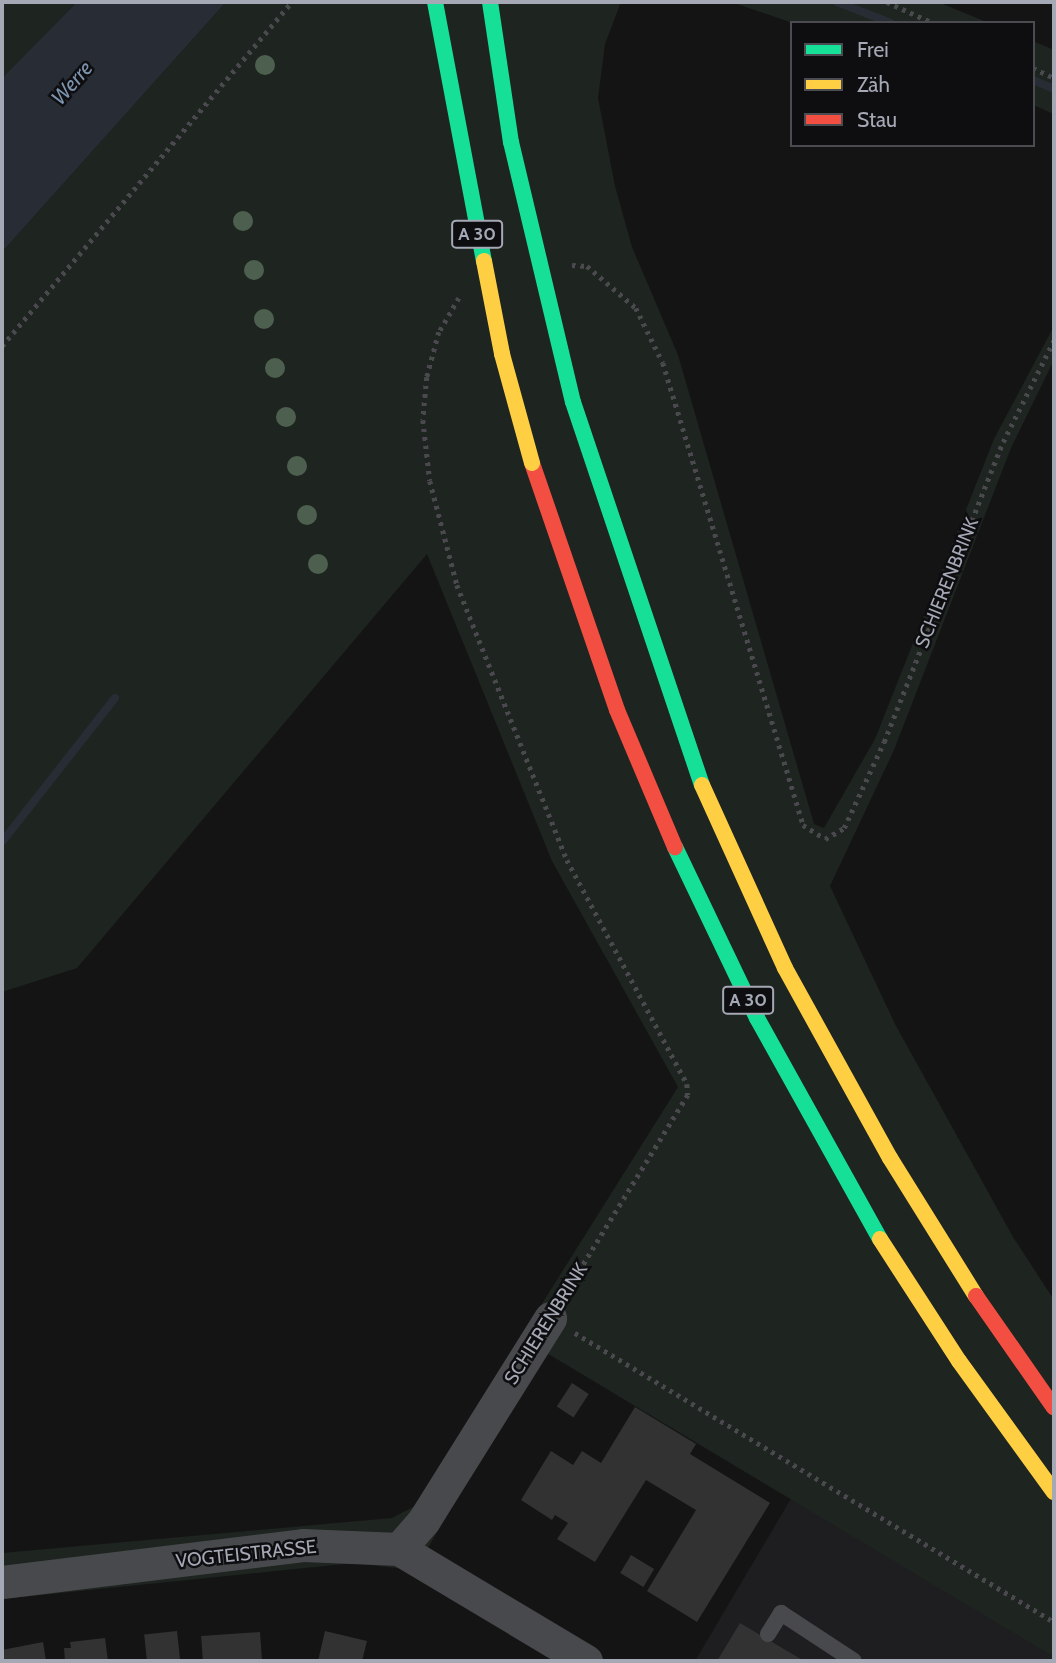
<!DOCTYPE html>
<html>
<head>
<meta charset="utf-8">
<style>
  body { margin:0 }
  #map { position:relative; width:1056px; height:1663px; overflow:hidden; background:#141414; font-family:Cabin,sans-serif }
  div>[style] { position:absolute }
  .built>* { inset:0; background:#1e1e20 }
  .green>* { inset:0; background:#1e241f }
  .water>* { inset:0; background:#282d35 }
  .stream>* { height:8px; margin:-4px; padding:0 4px; transform-origin:4px; border-radius:4px; background:#282d35 }
  .building>* { inset:0; background:#323233; transform-origin:0 0 }
  .path>* { height:4.5px; margin-top:-2.25px; transform-origin:0; background:repeating-linear-gradient(90deg,#4a4a4e 0 3.5px,transparent 0 8.5px) }
  .lane>* { height:16px; margin:-8px; padding:0 8px; transform-origin:8px; border-radius:8px; background:#48494c }
  .street>* { height:33px; margin:-16.5px; padding:0 16.5px; transform-origin:16.5px; border-radius:16.5px; background:#48494c }
  .fast>* { height:16px; margin:-8px; padding:0 8px; transform-origin:8px; border-radius:8px; background:#16e098 }
  .slow>* { height:16px; margin:-8px; padding:0 8px; transform-origin:8px; border-radius:8px; background:#ffcf43 }
  .jam>* { height:16px; margin:-8px; padding:0 8px; transform-origin:8px; border-radius:8px; background:#f24e42 }
  .fast-bridge>* { height:16px; margin:-8px; padding:0 8px; transform-origin:8px; border-radius:8px; background:#16e098 }
  .slow-bridge>* { height:16px; margin:-8px; padding:0 8px; transform-origin:8px; border-radius:8px; background:#ffcf43 }
  .trees>* { width:20px; height:20px; margin:-10px; border-radius:50%; background:#4d6050 }
  span { translate:-50% -50%; white-space:nowrap; text-align:center; line-height:1.15; -webkit-text-stroke:5px #0e0e10; paint-order:stroke }
  .shield-label span { padding:2px 5px; background:#0e0e10; border:2px solid; border-radius:5px; -webkit-text-stroke-width:0 }
  .shield-label { font-size:18px; color:#a5a8b5; font-weight:700 }
  .street-label { font-size:19px; color:#a5a8b5 }
  .water-label { font-size:21px; color:#7c93af; font-style:italic }
  .frame { position:absolute; inset:0; border:4px solid #a5a8b5; pointer-events:none }
  .legend { position:absolute; left:790px; top:21px; width:245px; height:126px; box-sizing:border-box; background:#0e0e10; border:2px solid #4a4c52; margin:0; padding:9px 12px; list-style:none; font-size:21px; color:#a5a8b5 }
  .legend li { display:flex; align-items:center; gap:14px; height:35px }
  .legend b { width:35px; border:2px solid #4a4c52 }
</style>
</head>
<body>
<div id="map">
  <div class="built">
    <i style="clip-path:polygon(792px 1497px,1054px 1657px,1054px 1661px,695px 1661px)"></i>
  </div>
  <div class="green">
    <i style="clip-path:polygon(2px 2px,77px 2px,2px 78px)"></i>
    <i style="clip-path:polygon(226px 2px,621px 2px,605px 44px,598px 98px,615px 186px,632px 247px,678px 355px,814px 824px,824px 828px,875px 739px,994px 439px,1054px 326px,1054px 360px,1011px 448px,894px 750px,830px 886px,895px 1024px,1013px 1237px,1054px 1300px,1054px 1657px,545px 1352px,429px 1546px,404px 1569px,354px 1563px,2px 1599px,2px 1553px,392px 1518px,415px 1506px,678px 1087px,552px 861px,427px 554px,77px 968px,2px 992px,2px 252px)"></i>
    <i style="clip-path:polygon(731px 2px,938px 2px,989px 23px,793px 23px)"></i>
    <i style="clip-path:polygon(1033px 41px,1054px 50px,1054px 114px,1033px 105px)"></i>
  </div>
  <div class="water">
    <i style="clip-path:polygon(77px 2px,226px 2px,2px 252px,2px 78px)"></i>
  </div>
  <div class="stream">
    <i style="left:837px;top:2px;width:58px;rotate:21.3deg"></i>
    <i style="left:1033px;top:80px;width:23px;rotate:23deg"></i>
    <i style="left:2px;top:842px;width:183px;rotate:-51.9deg"></i>
  </div>
  <div class="building">
    <i style="left:572px;top:1383px;width:20px;height:28px;rotate:33deg"></i>
    <i style="clip-path:polygon(635px 1407px,696px 1444px,690px 1454px,770px 1503px,697px 1622px,647px 1591px,696px 1510px,646px 1480px,595px 1562px,557px 1539px,568px 1523px,555px 1515px,552px 1520px,521px 1500px,551px 1451px,573px 1465px,582px 1451px,601px 1463px)"></i>
    <i style="left:631px;top:1555px;width:27px;height:21px;rotate:31deg"></i>
    <i style="clip-path:polygon(740px 1623px,804px 1661px,717px 1661px)"></i>
    <i style="left:177px;top:1631px;width:30px;height:33px;rotate:84deg"></i>
    <i style="clip-path:polygon(325px 1631px,367px 1641px,362px 1661px,318px 1661px)"></i>
    <i style="left:260px;top:1632px;width:29px;height:59px;rotate:86deg"></i>
    <i style="clip-path:polygon(105px 1638px,108px 1661px,65px 1661px,64px 1648px,71px 1648px,70px 1642px)"></i>
    <i style="clip-path:polygon(43px 1642px,46px 1661px,4px 1661px,2px 1650px)"></i>
  </div>
  <div class="path">
    <i style="left:887px;top:2px;width:51px;rotate:24.5deg"></i>
    <i style="left:1033px;top:68px;width:23px;rotate:25deg"></i>
    <i style="left:572px;top:265px;width:15px;rotate:4deg"></i>
    <i style="left:587px;top:266px;width:65px;rotate:40.6deg"></i>
    <i style="left:636px;top:308px;width:61px;rotate:63.9deg"></i>
    <i style="left:663px;top:363px;width:483px;rotate:73.1deg"></i>
    <i style="left:803px;top:825px;width:26px;rotate:32deg"></i>
    <i style="left:825px;top:839px;width:22px;rotate:-30deg"></i>
    <i style="left:844px;top:828px;width:95px;rotate:-65.1deg"></i>
    <i style="left:884px;top:742px;width:323px;rotate:-68.4deg"></i>
    <i style="left:1003px;top:442px;width:114px;rotate:-63.4deg"></i>
    <i style="left:459px;top:298px;width:39px;rotate:120deg"></i>
    <i style="left:439px;top:332px;width:47px;rotate:104.9deg"></i>
    <i style="left:427px;top:377px;width:43px;rotate:95.3deg"></i>
    <i style="left:423px;top:420px;width:61px;rotate:83.5deg"></i>
    <i style="left:430px;top:481px;width:107px;rotate:75.4deg"></i>
    <i style="left:457px;top:585px;width:296px;rotate:68.2deg"></i>
    <i style="left:567px;top:860px;width:254px;rotate:61.8deg"></i>
    <i style="left:687px;top:1084px;width:11px;rotate:85deg"></i>
    <i style="left:688px;top:1095px;width:234px;rotate:121.7deg"></i>
    <i style="left:2px;top:346px;width:450px;rotate:-49.9deg"></i>
    <i style="left:575px;top:1333px;width:559px;rotate:31.1deg"></i>
  </div>
  <div class="lane">
    <i style="left:768px;top:1634px;width:25px;rotate:-58deg"></i>
    <i style="left:781px;top:1613px;width:87px;rotate:33.3deg"></i>
  </div>
  <div class="street">
    <i style="left:399px;top:1549px;width:38px;rotate:-49deg"></i>
    <i style="left:424px;top:1520px;width:238px;rotate:-58deg"></i>
    <i style="left:2px;top:1582px;width:303px;rotate:-7deg"></i>
    <i style="left:303px;top:1545px;width:96px;rotate:2.4deg"></i>
    <i style="left:399px;top:1549px;width:218px;rotate:30.9deg"></i>
  </div>
  <div class="fast">
    <i style="left:573px;top:402px;width:404px;rotate:71.4deg"></i>
    <i style="left:675px;top:847px;width:190px;rotate:64.4deg"></i>
    <i style="left:757px;top:1018px;width:253px;rotate:60.9deg"></i>
  </div>
  <div class="slow">
    <i style="left:702px;top:785px;width:201px;rotate:65.6deg"></i>
    <i style="left:785px;top:968px;width:217px;rotate:61.1deg"></i>
    <i style="left:890px;top:1158px;width:163px;rotate:58.1deg"></i>
    <i style="left:880px;top:1239px;width:145px;rotate:57.1deg"></i>
    <i style="left:959px;top:1361px;width:162px;rotate:54.1deg"></i>
  </div>
  <div class="jam">
    <i style="left:532px;top:463px;width:261px;rotate:71deg"></i>
    <i style="left:617px;top:710px;width:149px;rotate:67.1deg"></i>
    <i style="left:976px;top:1296px;width:136px;rotate:55.1deg"></i>
  </div>
  <div class="fast-bridge">
    <i style="left:435px;top:2px;width:264px;rotate:79.3deg"></i>
    <i style="left:490px;top:2px;width:142px;rotate:81.5deg"></i>
    <i style="left:511px;top:142px;width:267px;rotate:76.6deg"></i>
  </div>
  <div class="slow-bridge">
    <i style="left:484px;top:261px;width:95px;rotate:79deg"></i>
    <i style="left:502px;top:354px;width:113px;rotate:74.6deg"></i>
  </div>
  <div class="trees">
    <i style="left:265px;top:65px"></i>
    <i style="left:243px;top:221px"></i>
    <i style="left:254px;top:270px"></i>
    <i style="left:264px;top:319px"></i>
    <i style="left:275px;top:368px"></i>
    <i style="left:286px;top:417px"></i>
    <i style="left:297px;top:466px"></i>
    <i style="left:307px;top:515px"></i>
    <i style="left:318px;top:564px"></i>
  </div>
  <div class="shield-label">
    <span style="left:477px;top:234px">A 30</span>
    <span style="left:748px;top:1000px">A 30</span>
  </div>
  <div class="street-label">
    <span style="left:947px;top:583px;rotate:-68deg">SCHIERENBRINK</span>
    <span style="left:546px;top:1324px;rotate:-58deg">SCHIERENBRINK</span>
    <span style="left:246px;top:1554px;rotate:-6deg">VOGTEISTRASSE</span>
  </div>
  <div class="water-label">
    <span style="left:72px;top:83px;rotate:-49deg">Werre</span>
  </div>
  <div class="frame"></div>
  <ul class="legend">
  <li><b style="height:9px;background:#16e098"></b>Frei</li>
  <li><b style="height:9px;background:#ffcf43"></b>Zäh</li>
  <li><b style="height:9px;background:#f24e42"></b>Stau</li>
  </ul>
</div>
</body>
</html>
